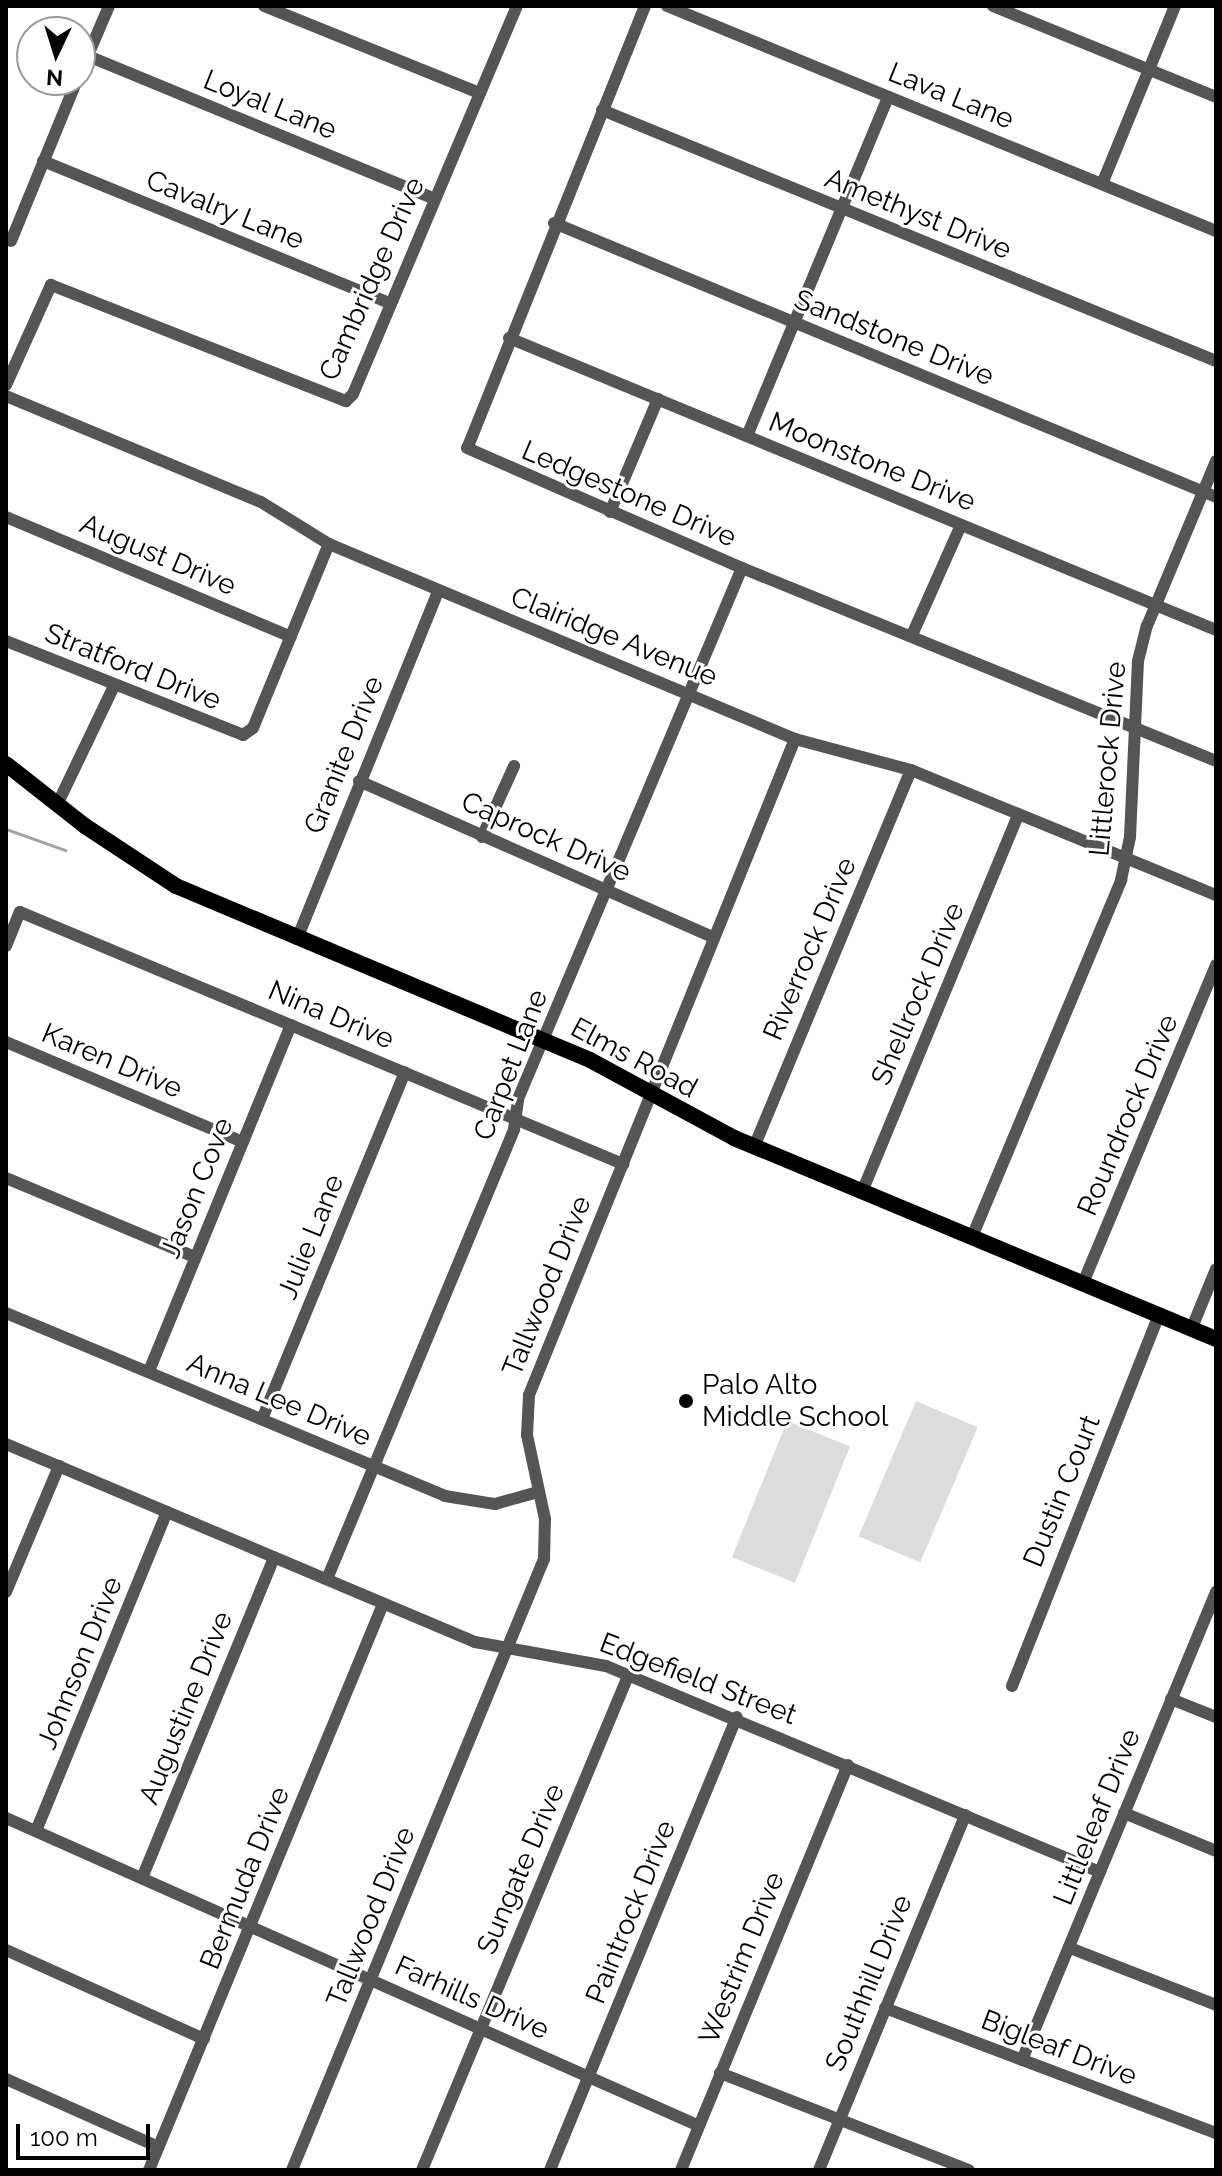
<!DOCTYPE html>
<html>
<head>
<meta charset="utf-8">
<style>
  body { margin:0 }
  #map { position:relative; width:1222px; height:2176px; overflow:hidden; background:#fff; font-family:Raleway,sans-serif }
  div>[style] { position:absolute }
  .green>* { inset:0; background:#dcdcdc; transform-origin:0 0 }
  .stream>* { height:3px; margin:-1.5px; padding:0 1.5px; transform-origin:1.5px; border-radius:1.5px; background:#a3a3a3 }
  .minor>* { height:12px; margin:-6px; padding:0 6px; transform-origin:6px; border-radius:6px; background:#555 }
  .major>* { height:16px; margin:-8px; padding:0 8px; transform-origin:8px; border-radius:8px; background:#000 }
  .dots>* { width:22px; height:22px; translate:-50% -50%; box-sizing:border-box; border:4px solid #fff; border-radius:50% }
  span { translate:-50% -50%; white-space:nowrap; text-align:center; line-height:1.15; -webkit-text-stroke:6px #fff; paint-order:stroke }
  .street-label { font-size:28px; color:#000 }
  .poi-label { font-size:28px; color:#000 }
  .left { translate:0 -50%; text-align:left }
  .frame { position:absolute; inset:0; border:8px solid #000; pointer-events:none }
  .north { position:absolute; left:16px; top:16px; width:80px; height:80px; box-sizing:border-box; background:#fff; border:2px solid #999; border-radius:50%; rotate:184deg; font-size:22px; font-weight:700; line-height:32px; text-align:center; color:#000 }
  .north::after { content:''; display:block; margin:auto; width:28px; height:36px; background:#000; clip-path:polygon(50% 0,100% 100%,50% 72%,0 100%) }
  .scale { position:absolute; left:16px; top:2124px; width:134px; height:36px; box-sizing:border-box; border:4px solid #000; border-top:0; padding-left:10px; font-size:24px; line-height:28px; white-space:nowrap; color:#000; -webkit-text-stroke:6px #fff; paint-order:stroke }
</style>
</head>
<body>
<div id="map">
  <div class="green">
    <i style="left:916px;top:1401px;width:67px;height:147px;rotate:23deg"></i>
    <i style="left:787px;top:1421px;width:68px;height:147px;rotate:22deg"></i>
  </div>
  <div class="stream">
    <i style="left:6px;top:829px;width:63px;rotate:19.6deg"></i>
  </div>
  <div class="minor">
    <i style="left:264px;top:6px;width:232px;rotate:22deg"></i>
    <i style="left:645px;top:6px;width:476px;rotate:111.9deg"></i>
    <i style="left:467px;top:448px;width:300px;rotate:23.6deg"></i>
    <i style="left:742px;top:568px;width:512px;rotate:22.15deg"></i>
    <i style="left:667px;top:6px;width:593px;rotate:22.29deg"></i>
    <i style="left:993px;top:6px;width:241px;rotate:22.2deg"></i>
    <i style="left:88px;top:56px;width:373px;rotate:22.4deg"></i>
    <i style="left:80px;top:74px;width:74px;rotate:-66.9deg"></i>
    <i style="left:602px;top:110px;width:663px;rotate:22.23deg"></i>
    <i style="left:43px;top:161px;width:375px;rotate:22.3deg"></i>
    <i style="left:1102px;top:184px;width:192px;rotate:-67.7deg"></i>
    <i style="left:554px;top:223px;width:716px;rotate:22.48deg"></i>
    <i style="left:11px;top:241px;width:174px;rotate:-67.7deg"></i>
    <i style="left:509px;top:338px;width:765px;rotate:22.44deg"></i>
    <i style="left:6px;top:385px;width:110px;rotate:-65.8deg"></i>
    <i style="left:51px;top:285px;width:317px;rotate:21.5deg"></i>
    <i style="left:346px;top:401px;width:10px;rotate:-45deg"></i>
    <i style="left:353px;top:394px;width:421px;rotate:-67.1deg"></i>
    <i style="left:6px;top:396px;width:276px;rotate:22.6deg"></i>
    <i style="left:261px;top:502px;width:80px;rotate:31.7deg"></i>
    <i style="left:329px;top:544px;width:505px;rotate:22.71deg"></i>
    <i style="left:795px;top:739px;width:120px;rotate:15deg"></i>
    <i style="left:911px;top:770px;width:330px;rotate:22.3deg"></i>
    <i style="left:747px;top:436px;width:367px;rotate:-67.4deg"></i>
    <i style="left:610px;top:512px;width:123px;rotate:-67deg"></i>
    <i style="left:6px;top:517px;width:309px;rotate:22.8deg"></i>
    <i style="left:912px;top:635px;width:120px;rotate:-66deg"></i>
    <i style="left:6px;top:641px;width:255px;rotate:21.6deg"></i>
    <i style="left:243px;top:735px;width:12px;rotate:-35deg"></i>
    <i style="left:253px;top:728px;width:199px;rotate:-67.6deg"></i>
    <i style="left:359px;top:781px;width:387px;rotate:23.8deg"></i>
    <i style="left:57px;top:805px;width:132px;rotate:-64.4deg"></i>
    <i style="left:482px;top:837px;width:78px;rotate:-65.7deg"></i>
    <i style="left:297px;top:939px;width:375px;rotate:-67.9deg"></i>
    <i style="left:6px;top:946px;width:37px;rotate:-68deg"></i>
    <i style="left:20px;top:912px;width:654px;rotate:22.68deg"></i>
    <i style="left:6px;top:1042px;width:257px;rotate:22.9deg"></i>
    <i style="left:754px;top:1147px;width:408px;rotate:-67.4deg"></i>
    <i style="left:6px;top:1178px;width:205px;rotate:22.7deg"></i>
    <i style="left:862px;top:1192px;width:408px;rotate:-67.5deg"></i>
    <i style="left:972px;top:1237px;width:387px;rotate:-67.3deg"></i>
    <i style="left:1121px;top:880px;width:44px;rotate:-78.2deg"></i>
    <i style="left:1130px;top:837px;width:176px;rotate:-87.4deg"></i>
    <i style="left:1138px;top:661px;width:36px;rotate:-76deg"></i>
    <i style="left:1147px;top:626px;width:179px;rotate:-67.3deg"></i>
    <i style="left:1083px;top:1283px;width:345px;rotate:-67.3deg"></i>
    <i style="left:6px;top:1313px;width:476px;rotate:22.6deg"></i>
    <i style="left:445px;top:1496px;width:51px;rotate:9.1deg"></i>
    <i style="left:495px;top:1504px;width:45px;rotate:-15.6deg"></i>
    <i style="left:1191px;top:1330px;width:66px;rotate:-67.7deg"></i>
    <i style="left:149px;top:1371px;width:374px;rotate:-67.7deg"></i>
    <i style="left:262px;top:1419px;width:375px;rotate:-67.6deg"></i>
    <i style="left:6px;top:1444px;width:509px;rotate:22.89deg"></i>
    <i style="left:475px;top:1642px;width:133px;rotate:10.4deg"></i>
    <i style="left:606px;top:1666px;width:535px;rotate:22.64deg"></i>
    <i style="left:327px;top:1579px;width:487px;rotate:-67.4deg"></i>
    <i style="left:514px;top:1129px;width:30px;rotate:-82deg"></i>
    <i style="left:518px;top:1099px;width:576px;rotate:-67.13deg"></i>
    <i style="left:6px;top:1592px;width:137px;rotate:-67.2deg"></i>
    <i style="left:1012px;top:1686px;width:399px;rotate:-68.4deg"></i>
    <i style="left:1171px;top:1699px;width:48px;rotate:21.8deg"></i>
    <i style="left:1124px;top:1813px;width:100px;rotate:22.4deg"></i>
    <i style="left:6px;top:1818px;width:758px;rotate:23.96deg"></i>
    <i style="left:36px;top:1831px;width:345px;rotate:-67.7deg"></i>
    <i style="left:142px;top:1878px;width:347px;rotate:-67.6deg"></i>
    <i style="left:1070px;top:1948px;width:157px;rotate:21.3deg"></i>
    <i style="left:6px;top:1950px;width:217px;rotate:24.2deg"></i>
    <i style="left:885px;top:2008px;width:354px;rotate:20.7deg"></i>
    <i style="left:1022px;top:2060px;width:507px;rotate:-67.48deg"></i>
    <i style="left:720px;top:2073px;width:267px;rotate:21.3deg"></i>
    <i style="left:6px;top:2079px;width:167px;rotate:24deg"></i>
    <i style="left:149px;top:2170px;width:612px;rotate:-67.54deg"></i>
    <i style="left:292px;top:2170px;width:661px;rotate:-67.59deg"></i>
    <i style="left:544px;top:1559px;width:40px;rotate:-88.6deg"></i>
    <i style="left:545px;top:1519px;width:86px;rotate:-102.1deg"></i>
    <i style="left:527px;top:1435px;width:40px;rotate:-87.1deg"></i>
    <i style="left:529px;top:1395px;width:708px;rotate:-67.93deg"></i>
    <i style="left:422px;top:2170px;width:535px;rotate:-67.36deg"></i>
    <i style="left:550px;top:2170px;width:490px;rotate:-67.6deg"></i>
    <i style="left:681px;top:2170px;width:438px;rotate:-67.6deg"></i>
    <i style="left:819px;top:2170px;width:384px;rotate:-67.6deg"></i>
  </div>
  <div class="major">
    <i style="left:6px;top:764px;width:100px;rotate:38.1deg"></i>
    <i style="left:85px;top:826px;width:109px;rotate:33.4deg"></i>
    <i style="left:176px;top:886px;width:449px;rotate:22.8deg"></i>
    <i style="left:590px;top:1060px;width:164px;rotate:28.4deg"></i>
    <i style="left:734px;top:1138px;width:522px;rotate:22.64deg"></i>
  </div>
  <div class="dots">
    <i style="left:686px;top:1401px;background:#000"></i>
  </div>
  <div class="street-label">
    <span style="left:951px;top:96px;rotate:22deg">Lava Lane</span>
    <span style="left:270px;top:105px;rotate:22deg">Loyal Lane</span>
    <span style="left:225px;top:210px;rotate:22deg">Cavalry Lane</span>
    <span style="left:918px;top:214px;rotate:22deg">Amethyst Drive</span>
    <span style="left:372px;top:279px;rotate:-66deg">Cambridge Drive</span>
    <span style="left:894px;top:338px;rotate:22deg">Sandstone Drive</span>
    <span style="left:872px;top:462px;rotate:22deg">Moonstone Drive</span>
    <span style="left:629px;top:494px;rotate:23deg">Ledgestone Drive</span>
    <span style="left:158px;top:555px;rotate:23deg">August Drive</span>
    <span style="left:614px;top:637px;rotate:22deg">Clairidge Avenue</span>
    <span style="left:133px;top:667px;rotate:22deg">Stratford Drive</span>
    <span style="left:344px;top:755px;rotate:-68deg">Granite Drive</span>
    <span style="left:1108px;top:759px;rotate:-85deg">Littlerock Drive</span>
    <span style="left:546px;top:837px;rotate:24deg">Caprock Drive</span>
    <span style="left:810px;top:949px;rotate:-67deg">Riverrock Drive</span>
    <span style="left:918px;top:994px;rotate:-67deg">Shellrock Drive</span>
    <span style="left:331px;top:1015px;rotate:23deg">Nina Drive</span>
    <span style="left:634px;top:1058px;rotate:28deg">Elms Road</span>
    <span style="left:112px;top:1061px;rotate:23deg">Karen Drive</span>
    <span style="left:511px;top:1065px;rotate:-69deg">Carpet Lane</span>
    <span style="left:1128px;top:1115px;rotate:-67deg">Roundrock Drive</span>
    <span style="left:197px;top:1188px;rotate:-68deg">Jason Cove</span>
    <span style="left:311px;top:1237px;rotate:-68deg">Julie Lane</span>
    <span style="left:547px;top:1286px;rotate:-68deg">Tallwood Drive</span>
    <span style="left:279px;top:1400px;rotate:23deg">Anna Lee Drive</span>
    <span style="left:1062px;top:1491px;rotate:-68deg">Dustin Court</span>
    <span style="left:80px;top:1663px;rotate:-68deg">Johnson Drive</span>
    <span style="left:698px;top:1679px;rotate:21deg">Edgefield Street</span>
    <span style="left:186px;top:1708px;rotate:-68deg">Augustine Drive</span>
    <span style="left:1097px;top:1817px;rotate:-68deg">Littleleaf Drive</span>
    <span style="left:521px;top:1869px;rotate:-67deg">Sungate Drive</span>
    <span style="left:245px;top:1878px;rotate:-68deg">Bermuda Drive</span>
    <span style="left:631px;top:1912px;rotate:-68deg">Paintrock Drive</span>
    <span style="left:371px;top:1917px;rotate:-68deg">Tallwood Drive</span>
    <span style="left:742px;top:1958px;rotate:-68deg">Westrim Drive</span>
    <span style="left:869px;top:1983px;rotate:-68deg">Southhill Drive</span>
    <span style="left:472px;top:1998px;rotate:24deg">Farhills Drive</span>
    <span style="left:1059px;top:2048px;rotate:21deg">Bigleaf Drive</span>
  </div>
  <div class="poi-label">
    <span class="left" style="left:702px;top:1401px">Palo Alto<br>Middle School</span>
  </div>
  <div class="frame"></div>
  <div class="north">N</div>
  <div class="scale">100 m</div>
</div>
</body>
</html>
